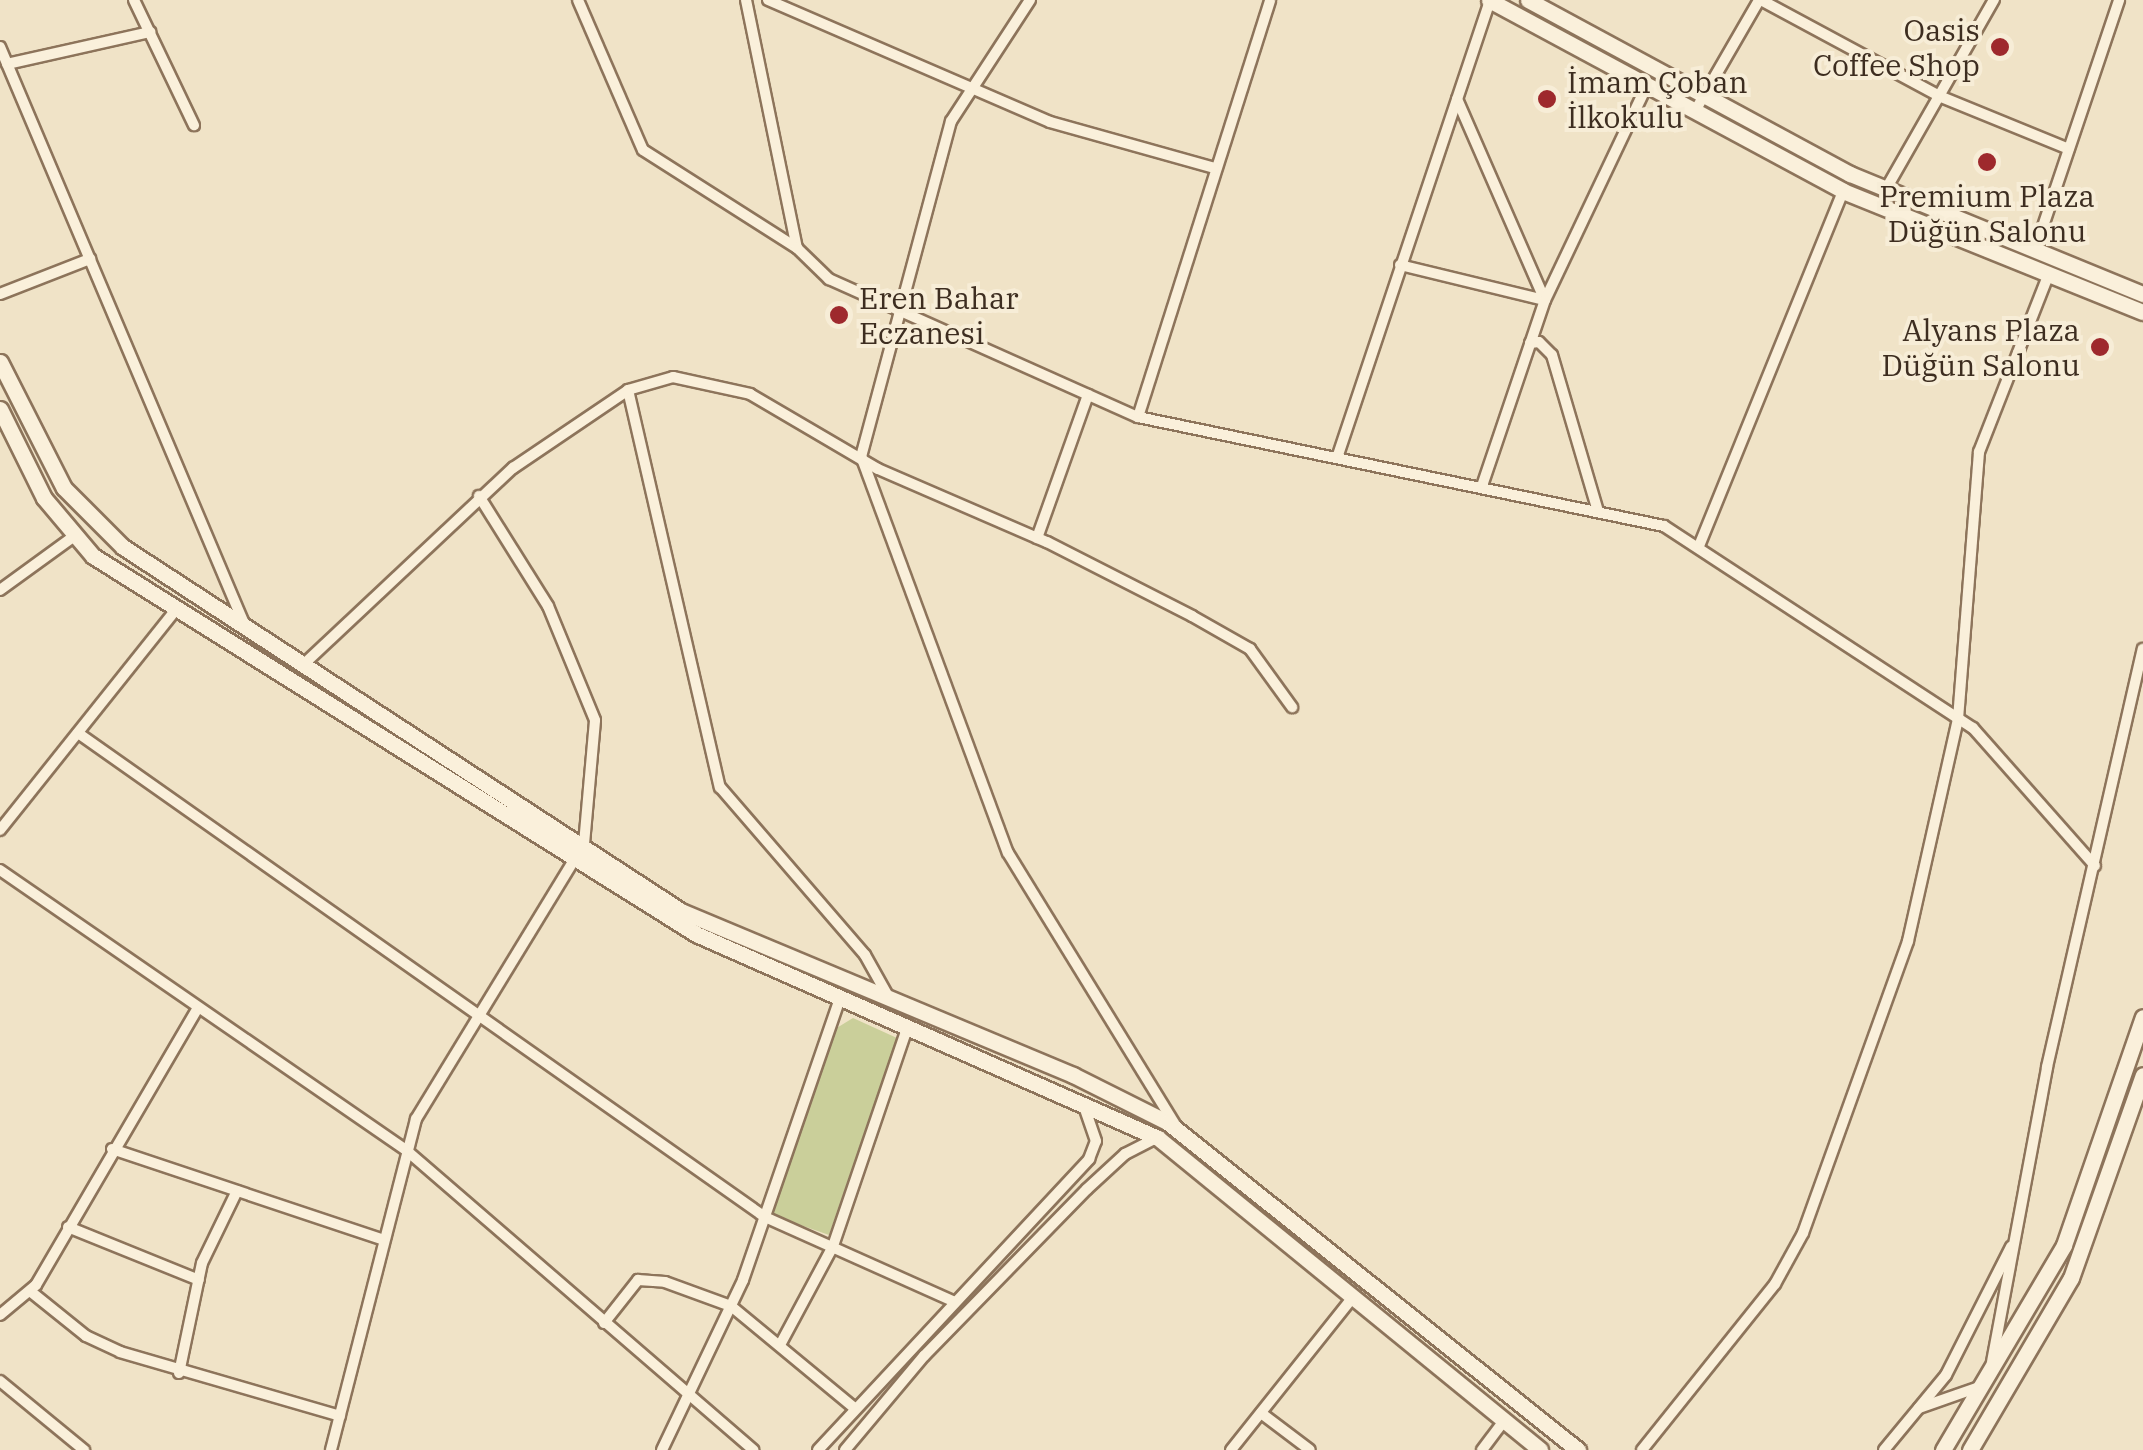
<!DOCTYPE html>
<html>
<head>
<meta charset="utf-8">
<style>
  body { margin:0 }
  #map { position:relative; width:2143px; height:1450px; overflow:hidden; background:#f0e3c7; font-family:"IBM Plex Serif",serif }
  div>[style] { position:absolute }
  .green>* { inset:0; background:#cacf9a }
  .roads { filter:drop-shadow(2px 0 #8d745b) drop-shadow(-2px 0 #8d745b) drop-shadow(0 2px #8d745b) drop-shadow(0 -2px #8d745b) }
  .street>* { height:10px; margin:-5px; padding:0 5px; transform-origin:5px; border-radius:5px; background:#faf0db }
  .secondary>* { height:15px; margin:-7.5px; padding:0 7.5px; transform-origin:7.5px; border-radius:7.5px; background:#faf0db }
  .dots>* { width:28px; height:28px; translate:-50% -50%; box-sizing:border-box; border:5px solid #f7edd7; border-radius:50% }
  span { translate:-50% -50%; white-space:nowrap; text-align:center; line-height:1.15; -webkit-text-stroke:8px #f7edd7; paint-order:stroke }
  .poi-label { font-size:30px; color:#3d2d20 }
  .right { translate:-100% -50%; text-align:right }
  .left { translate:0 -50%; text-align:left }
</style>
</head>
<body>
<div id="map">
  <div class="green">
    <i style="clip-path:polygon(853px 1018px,897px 1038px,829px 1235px,772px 1215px,835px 1029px)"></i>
  </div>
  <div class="roads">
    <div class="street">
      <i style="left:134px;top:0;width:139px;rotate:64.4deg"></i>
      <i style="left:578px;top:0;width:163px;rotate:66.6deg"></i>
      <i style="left:643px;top:150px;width:183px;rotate:32.5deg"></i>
      <i style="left:746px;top:0;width:253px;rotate:78.4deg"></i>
      <i style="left:797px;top:248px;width:45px;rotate:44.1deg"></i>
      <i style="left:829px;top:279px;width:338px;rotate:24.1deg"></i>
      <i style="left:1138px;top:417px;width:537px;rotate:11.71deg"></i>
      <i style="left:1664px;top:526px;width:369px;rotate:33.2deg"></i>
      <i style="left:1973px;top:728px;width:184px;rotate:48.5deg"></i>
      <i style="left:768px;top:0;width:307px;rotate:23.4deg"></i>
      <i style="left:1050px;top:122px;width:171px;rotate:15.6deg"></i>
      <i style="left:1030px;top:0;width:145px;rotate:123.1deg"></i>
      <i style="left:951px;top:121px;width:347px;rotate:105deg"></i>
      <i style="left:861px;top:456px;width:423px;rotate:69.7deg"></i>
      <i style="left:1008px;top:853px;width:318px;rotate:58.4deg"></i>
      <i style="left:1761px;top:0;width:202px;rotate:28.3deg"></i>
      <i style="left:1939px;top:96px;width:140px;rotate:22.2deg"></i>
      <i style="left:0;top:47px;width:629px;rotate:67.06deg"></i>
      <i style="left:7px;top:64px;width:147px;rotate:-12.6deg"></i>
      <i style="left:1457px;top:99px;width:219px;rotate:66.4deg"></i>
      <i style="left:1695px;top:111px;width:128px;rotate:-60deg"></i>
      <i style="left:1886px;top:189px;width:218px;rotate:-60.3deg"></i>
      <i style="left:2035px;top:250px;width:264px;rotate:-71.4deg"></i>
      <i style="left:1400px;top:265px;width:149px;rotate:13.6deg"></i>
      <i style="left:0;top:294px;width:97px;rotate:-21.3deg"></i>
      <i style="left:1530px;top:343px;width:9px;rotate:-6deg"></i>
      <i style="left:1539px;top:342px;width:18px;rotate:45deg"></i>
      <i style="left:1552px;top:355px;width:163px;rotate:73.6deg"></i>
      <i style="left:628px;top:390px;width:408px;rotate:77deg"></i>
      <i style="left:720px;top:787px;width:222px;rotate:49.2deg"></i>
      <i style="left:865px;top:955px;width:49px;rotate:60.8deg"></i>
      <i style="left:1138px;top:417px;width:437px;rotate:-72.4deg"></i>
      <i style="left:1337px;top:458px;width:483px;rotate:-71.5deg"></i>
      <i style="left:1482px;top:486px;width:196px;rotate:-71.3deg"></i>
      <i style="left:1545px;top:300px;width:238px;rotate:-64.6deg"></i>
      <i style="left:1037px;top:538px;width:152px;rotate:-70.4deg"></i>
      <i style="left:1699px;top:546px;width:383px;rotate:-67.9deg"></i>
      <i style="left:0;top:590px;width:90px;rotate:-36deg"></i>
      <i style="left:304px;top:664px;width:287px;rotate:-43.2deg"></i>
      <i style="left:513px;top:468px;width:139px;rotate:-34.1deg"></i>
      <i style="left:628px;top:390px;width:47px;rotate:-16.1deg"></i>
      <i style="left:673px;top:377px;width:79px;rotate:12.4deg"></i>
      <i style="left:750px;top:394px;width:148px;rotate:30.4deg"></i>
      <i style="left:878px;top:469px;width:184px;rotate:23.4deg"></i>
      <i style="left:1047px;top:542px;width:163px;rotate:27deg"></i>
      <i style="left:1192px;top:616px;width:67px;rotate:29.6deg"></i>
      <i style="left:1250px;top:649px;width:72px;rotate:54.1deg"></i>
      <i style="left:78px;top:733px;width:840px;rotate:35.17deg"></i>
      <i style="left:765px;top:1217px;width:208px;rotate:24.1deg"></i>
      <i style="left:0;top:830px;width:285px;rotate:-51.4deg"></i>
      <i style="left:0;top:870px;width:493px;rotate:34.6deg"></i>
      <i style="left:406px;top:1150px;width:459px;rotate:40.8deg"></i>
      <i style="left:112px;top:1149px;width:287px;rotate:18.5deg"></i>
      <i style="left:68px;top:1227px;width:141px;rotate:22deg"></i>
      <i style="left:30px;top:1291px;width:72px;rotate:38.8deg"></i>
      <i style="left:86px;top:1336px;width:38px;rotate:25deg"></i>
      <i style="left:120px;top:1352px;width:229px;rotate:16.2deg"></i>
      <i style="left:0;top:1315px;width:47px;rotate:-39.8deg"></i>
      <i style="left:36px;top:1285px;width:321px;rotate:-59.7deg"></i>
      <i style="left:604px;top:1323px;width:55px;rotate:-51.7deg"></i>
      <i style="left:638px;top:1280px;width:27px;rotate:4deg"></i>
      <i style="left:665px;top:1282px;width:70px;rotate:20deg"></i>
      <i style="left:731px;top:1306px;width:158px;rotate:39.6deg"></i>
      <i style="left:780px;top:1345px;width:112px;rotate:-61.8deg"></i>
      <i style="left:833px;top:1246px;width:229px;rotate:-71.2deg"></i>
      <i style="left:1992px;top:1362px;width:300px;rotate:-79.4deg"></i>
      <i style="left:2047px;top:1067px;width:429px;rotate:-77.1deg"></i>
      <i style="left:179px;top:1373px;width:112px;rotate:-78.2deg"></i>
      <i style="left:202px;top:1263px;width:80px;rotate:-64.1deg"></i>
      <i style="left:0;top:1381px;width:109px;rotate:39.4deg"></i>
      <i style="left:1919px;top:1408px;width:64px;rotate:-19.3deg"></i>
      <i style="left:1261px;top:1413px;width:61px;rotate:37.1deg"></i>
      <i style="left:331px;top:1450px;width:342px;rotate:-75.6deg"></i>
      <i style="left:416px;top:1119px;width:322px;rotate:-58.6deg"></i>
      <i style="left:584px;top:844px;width:124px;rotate:-84.9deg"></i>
      <i style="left:595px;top:720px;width:123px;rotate:-112.4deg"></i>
      <i style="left:548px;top:606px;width:130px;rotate:-122.1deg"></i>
      <i style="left:662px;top:1450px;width:188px;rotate:-64.5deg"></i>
      <i style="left:743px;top:1280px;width:295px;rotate:-71deg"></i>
      <i style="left:818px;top:1450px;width:398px;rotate:-47deg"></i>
      <i style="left:1089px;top:1159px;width:19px;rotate:-69deg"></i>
      <i style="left:1096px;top:1141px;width:37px;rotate:-109deg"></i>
      <i style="left:845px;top:1450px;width:123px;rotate:-50deg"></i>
      <i style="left:924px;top:1356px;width:233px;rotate:-45.7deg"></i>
      <i style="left:1087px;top:1189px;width:52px;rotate:-42.6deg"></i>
      <i style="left:1125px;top:1154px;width:36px;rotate:-27deg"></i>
      <i style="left:1231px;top:1450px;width:191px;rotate:-51.4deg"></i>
      <i style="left:1482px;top:1450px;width:35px;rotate:-53deg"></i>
      <i style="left:1642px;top:1450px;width:213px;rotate:-51.3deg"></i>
      <i style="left:1775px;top:1284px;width:58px;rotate:-61.2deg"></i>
      <i style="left:1803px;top:1233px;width:310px;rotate:-70.2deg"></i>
      <i style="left:1908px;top:941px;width:228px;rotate:-77.3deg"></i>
      <i style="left:1958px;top:719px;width:268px;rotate:-85.5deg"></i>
      <i style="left:1979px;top:452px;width:189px;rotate:-68.6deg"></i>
      <i style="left:1884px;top:1450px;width:97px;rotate:-50.4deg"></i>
      <i style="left:1946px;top:1375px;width:144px;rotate:-63.1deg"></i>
    </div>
    <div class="secondary">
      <i style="left:1489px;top:0;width:402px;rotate:28.3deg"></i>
      <i style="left:1843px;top:191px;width:323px;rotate:22deg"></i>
      <i style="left:1528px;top:0;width:366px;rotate:28.4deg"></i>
      <i style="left:1850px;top:174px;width:317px;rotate:22.3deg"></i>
      <i style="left:0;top:362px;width:141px;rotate:63.1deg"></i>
      <i style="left:64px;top:488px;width:83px;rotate:45deg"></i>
      <i style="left:123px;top:547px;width:666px;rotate:33.12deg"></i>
      <i style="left:681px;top:911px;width:425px;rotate:22.7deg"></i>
      <i style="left:1073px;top:1075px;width:105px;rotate:26.6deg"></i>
      <i style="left:1167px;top:1122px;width:526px;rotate:38.59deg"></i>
      <i style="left:0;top:409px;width:99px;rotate:63.7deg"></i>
      <i style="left:44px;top:498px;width:76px;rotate:49.8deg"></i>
      <i style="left:93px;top:556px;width:712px;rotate:32.08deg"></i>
      <i style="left:696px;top:934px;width:505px;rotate:23.82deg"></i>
      <i style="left:1158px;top:1138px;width:493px;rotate:39.2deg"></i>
      <i style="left:1943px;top:1450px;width:238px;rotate:-59.4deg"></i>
      <i style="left:2064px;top:1245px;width:241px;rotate:-70.9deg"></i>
      <i style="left:1970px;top:1450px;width:199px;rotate:-59.6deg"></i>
      <i style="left:2071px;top:1278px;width:215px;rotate:-70.5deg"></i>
    </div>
  </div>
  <div class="dots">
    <i style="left:2000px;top:47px;background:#9e292d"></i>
    <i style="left:1547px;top:99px;background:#9e292d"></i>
    <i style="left:1987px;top:162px;background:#9e292d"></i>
    <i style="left:839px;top:315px;background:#9e292d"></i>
    <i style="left:2100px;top:347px;background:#9e292d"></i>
  </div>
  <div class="poi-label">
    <span class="right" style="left:1980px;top:47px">Oasis<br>Coffee Shop</span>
    <span class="left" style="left:1567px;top:99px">İmam Çoban<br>İlkokulu</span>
    <span style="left:1987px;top:213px">Premium Plaza<br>Düğün Salonu</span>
    <span class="left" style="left:859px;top:315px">Eren Bahar<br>Eczanesi</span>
    <span class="right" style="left:2080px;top:347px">Alyans Plaza<br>Düğün Salonu</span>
  </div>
</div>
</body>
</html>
